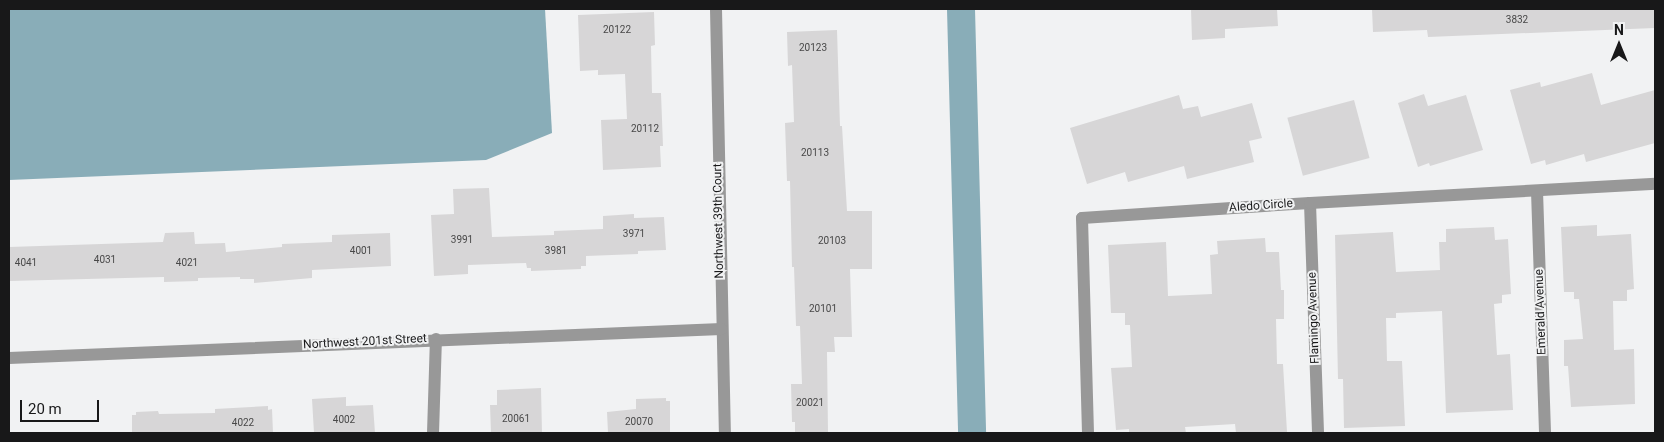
<!DOCTYPE html>
<html>
<head>
<meta charset="utf-8">
<style>
  body { margin:0 }
  #map { position:relative; width:1664px; height:442px; overflow:hidden; background:#f1f2f3; font-family:Roboto,sans-serif }
  div>[style] { position:absolute }
  .water>* { inset:0; background:#89adb8 }
  .canal>* { height:28px; margin:-14px; padding:0 14px; transform-origin:14px; border-radius:14px; background:#89adb8 }
  .building>* { inset:0; background:#d7d6d7; transform-origin:0 0 }
  .lane>* { height:12px; margin:-6px; padding:0 6px; transform-origin:6px; border-radius:6px; background:#989898 }
  .street>* { height:12px; margin:-6px; padding:0 6px; transform-origin:6px; border-radius:6px; background:#989898 }
  span { translate:-50% -50%; white-space:nowrap; text-align:center; line-height:1.15; -webkit-text-stroke:4px #f1f2f3; paint-order:stroke }
  .number-label { font-size:10px; color:#484848 }
  .number-label span { -webkit-text-stroke-width:0 }
  .street-label { font-size:12px; color:#181819 }
  .frame { position:absolute; inset:0; border:10px solid #181819; pointer-events:none }
  .north { position:absolute; left:1594px; top:20px; width:50px; height:50px; -webkit-text-stroke:4px #f1f2f3; paint-order:stroke; rotate:0deg; font-size:14px; font-weight:700; line-height:20px; text-align:center; color:#181819 }
  .north::after { content:''; display:block; margin:auto; width:18px; height:22px; background:#181819; clip-path:polygon(50% 0,100% 100%,50% 72%,0 100%) }
  .scale { position:absolute; left:20px; top:400px; width:79px; height:22px; box-sizing:border-box; border:2px solid #181819; border-top:0; padding-left:6px; font-size:15px; line-height:18px; white-space:nowrap; color:#181819; -webkit-text-stroke:4px #f1f2f3; paint-order:stroke }
</style>
</head>
<body>
<div id="map">
  <div class="water">
    <i style="clip-path:polygon(9px 9px,545px 9px,552px 133px,486px 160px,9px 180px)"></i>
  </div>
  <div class="canal">
    <i style="left:961px;top:9px;width:424px;rotate:88.5deg"></i>
  </div>
  <div class="building">
    <i style="clip-path:polygon(1191px 9px,1277px 9px,1278px 26px,1225px 29px,1225px 38px,1192px 40px)"></i>
    <i style="clip-path:polygon(1372px 9px,1655px 9px,1655px 28px,1428px 37px,1427px 30px,1373px 32px)"></i>
    <i style="clip-path:polygon(654px 12px,655px 45px,651px 46px,652px 93px,661px 93px,663px 146px,660px 146px,661px 167px,603px 170px,601px 120px,627px 119px,625px 74px,598px 75px,598px 70px,580px 71px,578px 15px)"></i>
    <i style="clip-path:polygon(837px 30px,840px 126px,842px 126px,847px 211px,872px 211px,872px 269px,850px 269px,852px 337px,834px 337px,835px 352px,827px 352px,828px 433px,795px 433px,795px 422px,792px 422px,791px 384px,802px 384px,800px 326px,796px 326px,794px 267px,792px 267px,790px 181px,787px 181px,785px 123px,794px 122px,792px 65px,788px 66px,787px 32px)"></i>
    <i style="clip-path:polygon(1592px 73px,1601px 105px,1655px 90px,1655px 143px,1586px 162px,1584px 154px,1546px 165px,1545px 160px,1531px 164px,1510px 90px,1540px 82px,1541px 87px)"></i>
    <i style="clip-path:polygon(1424px 94px,1428px 106px,1466px 95px,1483px 150px,1430px 166px,1429px 163px,1418px 167px,1398px 103px)"></i>
    <i style="clip-path:polygon(1179px 95px,1183px 109px,1198px 106px,1201px 117px,1252px 103px,1262px 138px,1249px 141px,1254px 162px,1187px 179px,1184px 166px,1128px 182px,1125px 172px,1087px 184px,1070px 128px)"></i>
    <i style="left:1354px;top:100px;width:60px;height:69px;rotate:75deg"></i>
    <i style="clip-path:polygon(489px 188px,492px 237px,554px 235px,554px 231px,603px 229px,603px 216px,634px 214px,634px 218px,664px 217px,666px 250px,638px 251px,638px 254px,586px 256px,586px 266px,581px 266px,581px 269px,531px 271px,531px 268px,527px 268px,526px 263px,468px 265px,468px 274px,434px 276px,431px 215px,454px 214px,453px 189px)"></i>
    <i style="clip-path:polygon(1597px 225px,1597px 236px,1631px 234px,1634px 289px,1627px 290px,1627px 301px,1613px 301px,1614px 350px,1634px 349px,1635px 404px,1571px 407px,1568px 366px,1564px 366px,1564px 340px,1583px 339px,1579px 299px,1574px 299px,1574px 292px,1564px 292px,1561px 227px)"></i>
    <i style="clip-path:polygon(1494px 227px,1495px 240px,1508px 239px,1511px 294px,1502px 295px,1502px 303px,1494px 304px,1497px 355px,1510px 354px,1513px 410px,1446px 413px,1442px 311px,1396px 313px,1396px 318px,1386px 318px,1387px 361px,1402px 361px,1405px 426px,1344px 428px,1343px 379px,1338px 379px,1335px 235px,1393px 232px,1396px 272px,1440px 270px,1439px 242px,1446px 242px,1446px 229px)"></i>
    <i style="clip-path:polygon(194px 232px,195px 244px,225px 243px,226px 252px,282px 247px,282px 244px,332px 242px,332px 235px,390px 233px,391px 266px,312px 270px,312px 278px,254px 283px,254px 279px,240px 279px,240px 277px,198px 278px,198px 281px,164px 282px,164px 277px,9px 281px,9px 247px,163px 242px,165px 233px)"></i>
    <i style="clip-path:polygon(1265px 238px,1266px 252px,1279px 252px,1281px 290px,1284px 290px,1284px 319px,1276px 319px,1277px 364px,1283px 364px,1287px 432px,1236px 433px,1235px 424px,1185px 427px,1186px 433px,1129px 433px,1129px 429px,1116px 430px,1111px 368px,1132px 367px,1130px 325px,1125px 325px,1125px 313px,1111px 313px,1108px 245px,1166px 242px,1168px 296px,1212px 294px,1210px 255px,1218px 254px,1217px 241px)"></i>
    <i style="clip-path:polygon(541px 388px,542px 433px,491px 433px,490px 405px,497px 405px,497px 390px)"></i>
    <i style="clip-path:polygon(346px 397px,346px 406px,373px 405px,375px 433px,314px 433px,312px 399px)"></i>
    <i style="clip-path:polygon(666px 398px,666px 401px,670px 401px,670px 433px,608px 433px,607px 412px,636px 409px,636px 399px)"></i>
    <i style="clip-path:polygon(268px 406px,268px 410px,272px 409px,273px 433px,132px 433px,132px 415px,136px 415px,136px 412px,158px 411px,159px 414px,215px 413px,215px 409px)"></i>
  </div>
  <div class="lane">
    <i style="left:1537px;top:191px;width:242px;rotate:88.1deg"></i>
    <i style="left:1310px;top:203px;width:230px;rotate:88deg"></i>
    <i style="left:1088px;top:433px;width:215px;rotate:-91.6deg"></i>
    <i style="left:1082px;top:218px;width:228px;rotate:-3.8deg"></i>
    <i style="left:1310px;top:203px;width:346px;rotate:-3.2deg"></i>
  </div>
  <div class="street">
    <i style="left:716px;top:9px;width:424px;rotate:88.8deg"></i>
    <i style="left:9px;top:358px;width:713px;rotate:-2.33deg"></i>
    <i style="left:433px;top:433px;width:94px;rotate:-88.2deg"></i>
  </div>
  <div class="number-label">
    <span style="left:1517px;top:20px">3832</span>
    <span style="left:617px;top:30px">20122</span>
    <span style="left:813px;top:48px">20123</span>
    <span style="left:645px;top:129px">20112</span>
    <span style="left:815px;top:153px">20113</span>
    <span style="left:634px;top:234px">3971</span>
    <span style="left:462px;top:240px">3991</span>
    <span style="left:832px;top:241px">20103</span>
    <span style="left:361px;top:251px">4001</span>
    <span style="left:556px;top:251px">3981</span>
    <span style="left:105px;top:260px">4031</span>
    <span style="left:26px;top:263px">4041</span>
    <span style="left:187px;top:263px">4021</span>
    <span style="left:823px;top:309px">20101</span>
    <span style="left:810px;top:403px">20021</span>
    <span style="left:516px;top:419px">20061</span>
    <span style="left:344px;top:420px">4002</span>
    <span style="left:639px;top:422px">20070</span>
    <span style="left:243px;top:423px">4022</span>
  </div>
  <div class="street-label">
    <span style="left:1261px;top:206px;rotate:-4deg">Aledo Circle</span>
    <span style="left:719px;top:221px;rotate:-91deg">Northwest 39th Court</span>
    <span style="left:1541px;top:312px;rotate:-92deg">Emerald Avenue</span>
    <span style="left:1314px;top:318px;rotate:-92deg">Flamingo Avenue</span>
    <span style="left:365px;top:342px;rotate:-3deg">Northwest 201st Street</span>
  </div>
  <div class="frame"></div>
  <div class="north">N</div>
  <div class="scale">20 m</div>
</div>
</body>
</html>
